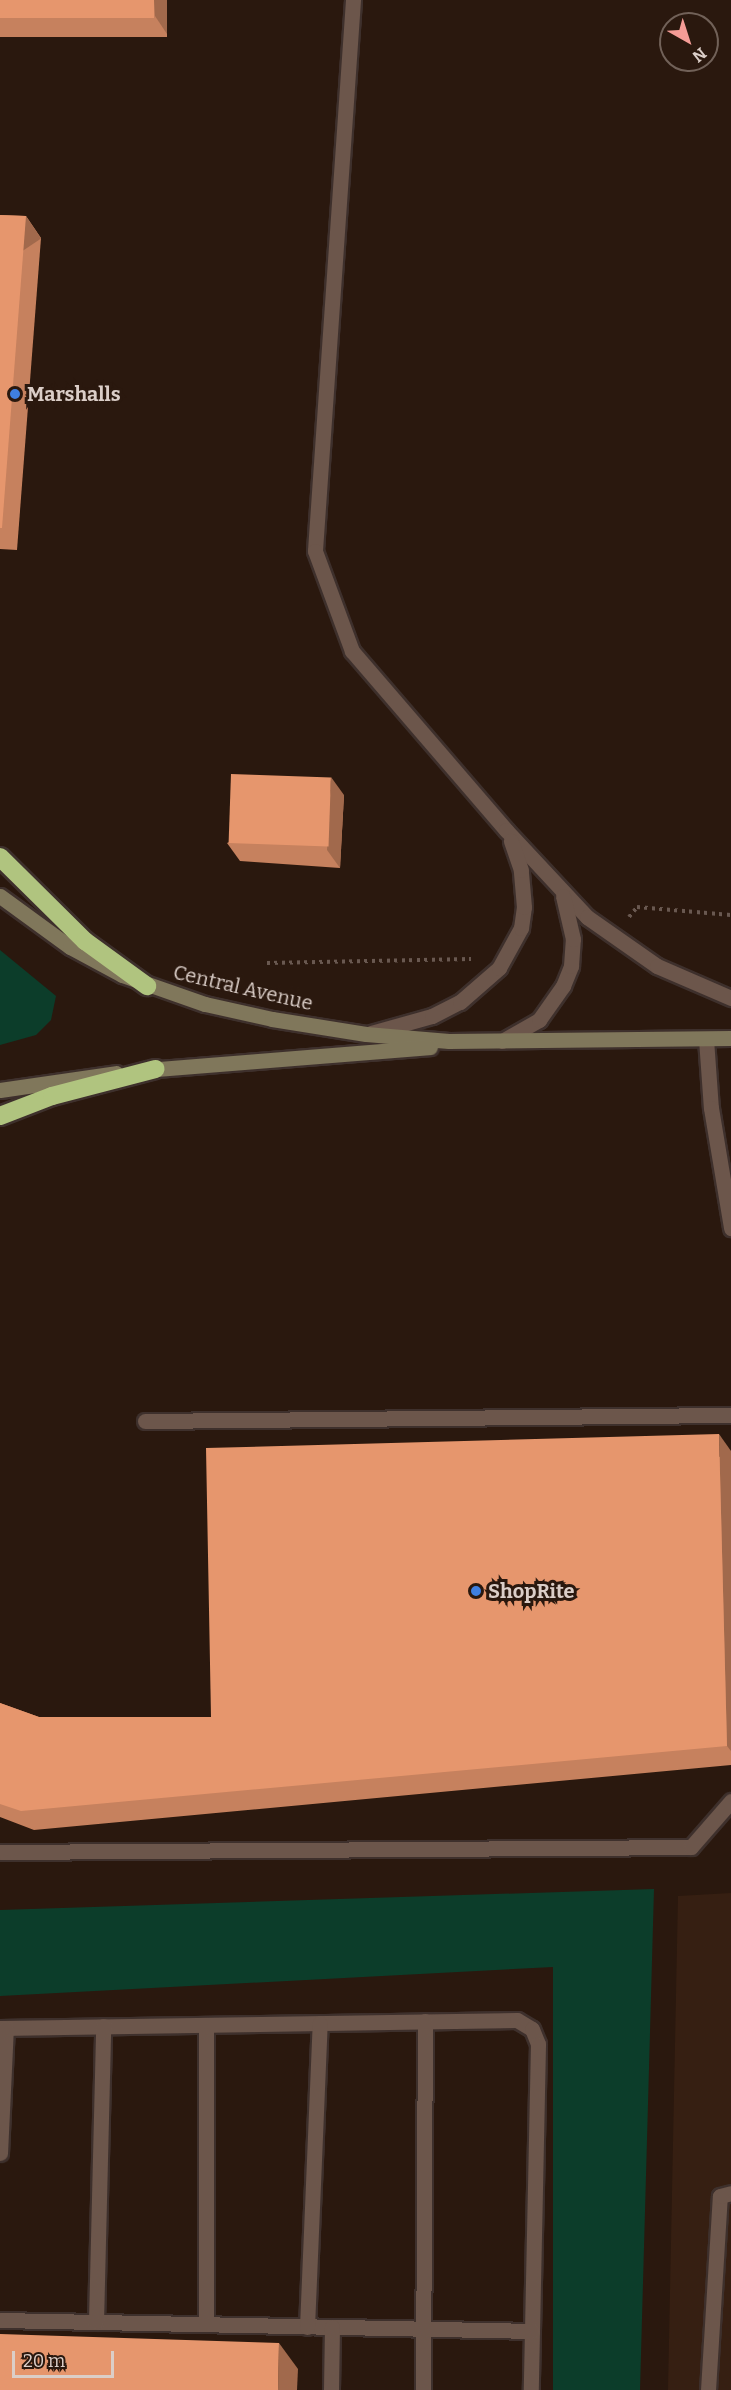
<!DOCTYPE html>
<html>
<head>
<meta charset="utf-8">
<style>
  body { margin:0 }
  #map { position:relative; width:731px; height:2390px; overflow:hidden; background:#2a180e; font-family:Bitter,serif }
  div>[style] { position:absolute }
  .built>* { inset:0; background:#361f12 }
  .green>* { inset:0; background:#0c3d2a }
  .path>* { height:4px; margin-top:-2px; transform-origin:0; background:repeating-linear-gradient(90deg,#695850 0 3px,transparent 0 7.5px) }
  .roads { filter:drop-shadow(2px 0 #3e302c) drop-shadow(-2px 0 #3e302c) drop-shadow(0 2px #3e302c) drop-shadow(0 -2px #3e302c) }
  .lane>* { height:15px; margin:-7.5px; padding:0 7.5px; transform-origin:7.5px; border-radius:7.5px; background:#6c564b }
  .secondary>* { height:15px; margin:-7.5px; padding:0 7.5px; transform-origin:7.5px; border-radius:7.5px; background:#80775b }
  .highway>* { height:18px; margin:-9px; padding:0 9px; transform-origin:9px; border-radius:9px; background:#b0c47f }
  .wall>* { inset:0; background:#c6815e; transform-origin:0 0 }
  .shaded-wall>* { inset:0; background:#a1694c; transform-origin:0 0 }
  .building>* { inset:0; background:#e6966d; transform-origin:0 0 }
  .dots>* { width:16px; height:16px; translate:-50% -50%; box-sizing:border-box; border:3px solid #2a180e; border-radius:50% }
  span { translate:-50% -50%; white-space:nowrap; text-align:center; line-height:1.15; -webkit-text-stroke:6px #2a180e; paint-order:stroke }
  .poi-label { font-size:20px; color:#dbcec8; font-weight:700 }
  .left { translate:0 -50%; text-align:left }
  .street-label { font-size:20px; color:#dbcec8 }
  .north { position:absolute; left:659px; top:12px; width:60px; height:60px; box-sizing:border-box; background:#2a180e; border:2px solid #716158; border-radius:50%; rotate:141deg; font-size:16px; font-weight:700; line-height:24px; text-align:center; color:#dbcec8 }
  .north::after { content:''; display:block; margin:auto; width:21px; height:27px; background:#f59c96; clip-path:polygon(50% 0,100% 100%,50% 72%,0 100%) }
  .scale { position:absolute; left:12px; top:2351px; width:102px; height:27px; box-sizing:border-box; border:3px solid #dbcec8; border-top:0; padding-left:8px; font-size:18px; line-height:21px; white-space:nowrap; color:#dbcec8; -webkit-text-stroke:4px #2a180e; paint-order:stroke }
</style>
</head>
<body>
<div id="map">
  <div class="built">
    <i style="clip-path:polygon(731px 1893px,731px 2390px,668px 2390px,678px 1896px)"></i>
  </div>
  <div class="green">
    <i style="clip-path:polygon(0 950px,56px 996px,51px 1020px,36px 1035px,0 1045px)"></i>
    <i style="clip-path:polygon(654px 1889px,640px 2390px,553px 2390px,553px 1967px,0 1996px,0 1910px)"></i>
  </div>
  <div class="path">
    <i style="left:629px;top:917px;width:13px;rotate:-51deg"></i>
    <i style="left:637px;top:907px;width:94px;rotate:4.9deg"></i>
    <i style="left:267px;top:963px;width:204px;rotate:-1.1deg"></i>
  </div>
  <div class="roads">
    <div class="lane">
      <i style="left:353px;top:0;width:552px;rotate:93.95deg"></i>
      <i style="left:315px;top:551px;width:107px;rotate:69.7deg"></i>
      <i style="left:352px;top:651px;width:236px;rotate:49.3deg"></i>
      <i style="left:506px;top:830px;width:119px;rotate:47deg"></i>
      <i style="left:587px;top:917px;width:85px;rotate:35deg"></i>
      <i style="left:657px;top:966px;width:81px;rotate:23.4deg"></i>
      <i style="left:371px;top:1033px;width:63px;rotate:-15.6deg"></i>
      <i style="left:432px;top:1016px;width:31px;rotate:-27deg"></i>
      <i style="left:460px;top:1002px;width:52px;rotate:-41.1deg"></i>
      <i style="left:499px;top:968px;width:46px;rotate:-61.2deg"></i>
      <i style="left:521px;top:928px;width:21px;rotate:-82deg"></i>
      <i style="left:524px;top:907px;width:37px;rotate:-95deg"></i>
      <i style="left:521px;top:870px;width:31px;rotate:-109deg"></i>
      <i style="left:706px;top:1039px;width:69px;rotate:85.9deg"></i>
      <i style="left:711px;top:1108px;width:122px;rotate:80.5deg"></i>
      <i style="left:502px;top:1041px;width:43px;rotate:-29.6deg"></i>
      <i style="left:539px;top:1020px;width:42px;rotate:-54.8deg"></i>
      <i style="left:563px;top:986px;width:22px;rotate:-68deg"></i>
      <i style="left:571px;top:966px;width:27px;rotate:-86deg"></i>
      <i style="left:573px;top:939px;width:44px;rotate:-103.1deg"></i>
      <i style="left:145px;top:1421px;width:586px;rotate:-0.59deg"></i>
      <i style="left:0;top:1852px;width:691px;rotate:-0.41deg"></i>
      <i style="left:691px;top:1847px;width:61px;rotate:-49deg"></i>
      <i style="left:0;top:2028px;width:517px;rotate:-0.89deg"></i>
      <i style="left:517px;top:2020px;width:17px;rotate:31deg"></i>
      <i style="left:532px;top:2029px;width:16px;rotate:68deg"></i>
      <i style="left:538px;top:2044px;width:346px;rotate:91.2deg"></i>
      <i style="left:0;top:2153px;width:125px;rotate:-87.3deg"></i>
      <i style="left:0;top:2320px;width:532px;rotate:1.18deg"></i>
      <i style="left:96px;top:2322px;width:296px;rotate:-88.6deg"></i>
      <i style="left:206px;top:2324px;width:299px;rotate:-90deg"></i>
      <i style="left:307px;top:2327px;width:304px;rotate:-87.6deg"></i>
      <i style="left:331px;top:2390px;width:63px;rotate:-89.1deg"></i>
      <i style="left:423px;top:2390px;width:369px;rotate:-89.7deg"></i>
      <i style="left:708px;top:2390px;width:194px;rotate:-86.5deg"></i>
      <i style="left:720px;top:2196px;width:11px;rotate:-15deg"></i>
    </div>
    <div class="secondary">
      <i style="left:0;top:896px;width:87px;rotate:36.1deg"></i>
      <i style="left:70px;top:947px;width:59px;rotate:28.3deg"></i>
      <i style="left:122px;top:975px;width:88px;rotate:19.3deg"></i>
      <i style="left:205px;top:1004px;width:69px;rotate:12.6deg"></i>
      <i style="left:272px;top:1019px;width:95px;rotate:9.1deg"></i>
      <i style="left:366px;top:1034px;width:83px;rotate:4.8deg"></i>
      <i style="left:449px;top:1041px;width:282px;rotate:-0.6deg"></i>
      <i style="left:145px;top:1070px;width:286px;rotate:-4.6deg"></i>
      <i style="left:0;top:1090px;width:117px;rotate:-8.3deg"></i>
    </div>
    <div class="highway">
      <i style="left:0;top:857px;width:120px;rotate:44.7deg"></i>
      <i style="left:85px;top:941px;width:77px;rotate:36deg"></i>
      <i style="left:0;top:1116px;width:56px;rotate:-21deg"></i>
      <i style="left:52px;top:1096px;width:107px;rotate:-14.6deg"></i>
    </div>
  </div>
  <div class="wall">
    <i style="left:0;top:0;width:167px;height:37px"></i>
    <i style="clip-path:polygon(0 215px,26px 216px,41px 238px,17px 550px,0 549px)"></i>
    <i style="clip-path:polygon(344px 795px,340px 868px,240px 861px,227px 843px)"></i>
    <i style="clip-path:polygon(731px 1451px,731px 1765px,34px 1830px,0 1817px,0 1703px,39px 1717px,211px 1717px)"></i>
  </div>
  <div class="shaded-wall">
    <i style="clip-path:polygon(154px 0,167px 0,167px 34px,155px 16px)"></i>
    <i style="left:26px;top:216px;width:27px;height:313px;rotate:56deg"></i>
    <i style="clip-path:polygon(331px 777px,344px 795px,340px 868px,327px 850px)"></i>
    <i style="clip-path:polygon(719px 1434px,731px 1451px,731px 1751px,727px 1746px)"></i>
    <i style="clip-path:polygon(279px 2343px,298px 2369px,297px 2390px,278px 2390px)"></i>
  </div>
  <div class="building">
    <i style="left:0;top:0;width:154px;height:18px"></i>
    <i style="clip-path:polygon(0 215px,26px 216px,2px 528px,0 528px)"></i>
    <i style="left:231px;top:774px;width:100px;height:69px;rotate:2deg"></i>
    <i style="clip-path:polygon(719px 1434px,727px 1746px,21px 1811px,0 1804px,0 1703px,39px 1717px,211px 1717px,206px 1448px)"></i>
    <i style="clip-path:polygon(0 2334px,279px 2343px,278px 2390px,0 2390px)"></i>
  </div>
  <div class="dots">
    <i style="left:15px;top:394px;background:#3f7fe0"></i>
    <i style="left:476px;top:1591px;background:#3f7fe0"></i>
  </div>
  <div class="poi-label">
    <span class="left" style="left:27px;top:394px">Marshalls</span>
    <span class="left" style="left:488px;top:1591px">ShopRite</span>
  </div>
  <div class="street-label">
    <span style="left:243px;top:988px;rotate:13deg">Central Avenue</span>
  </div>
  <div class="north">N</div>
  <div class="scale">20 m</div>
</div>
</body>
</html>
